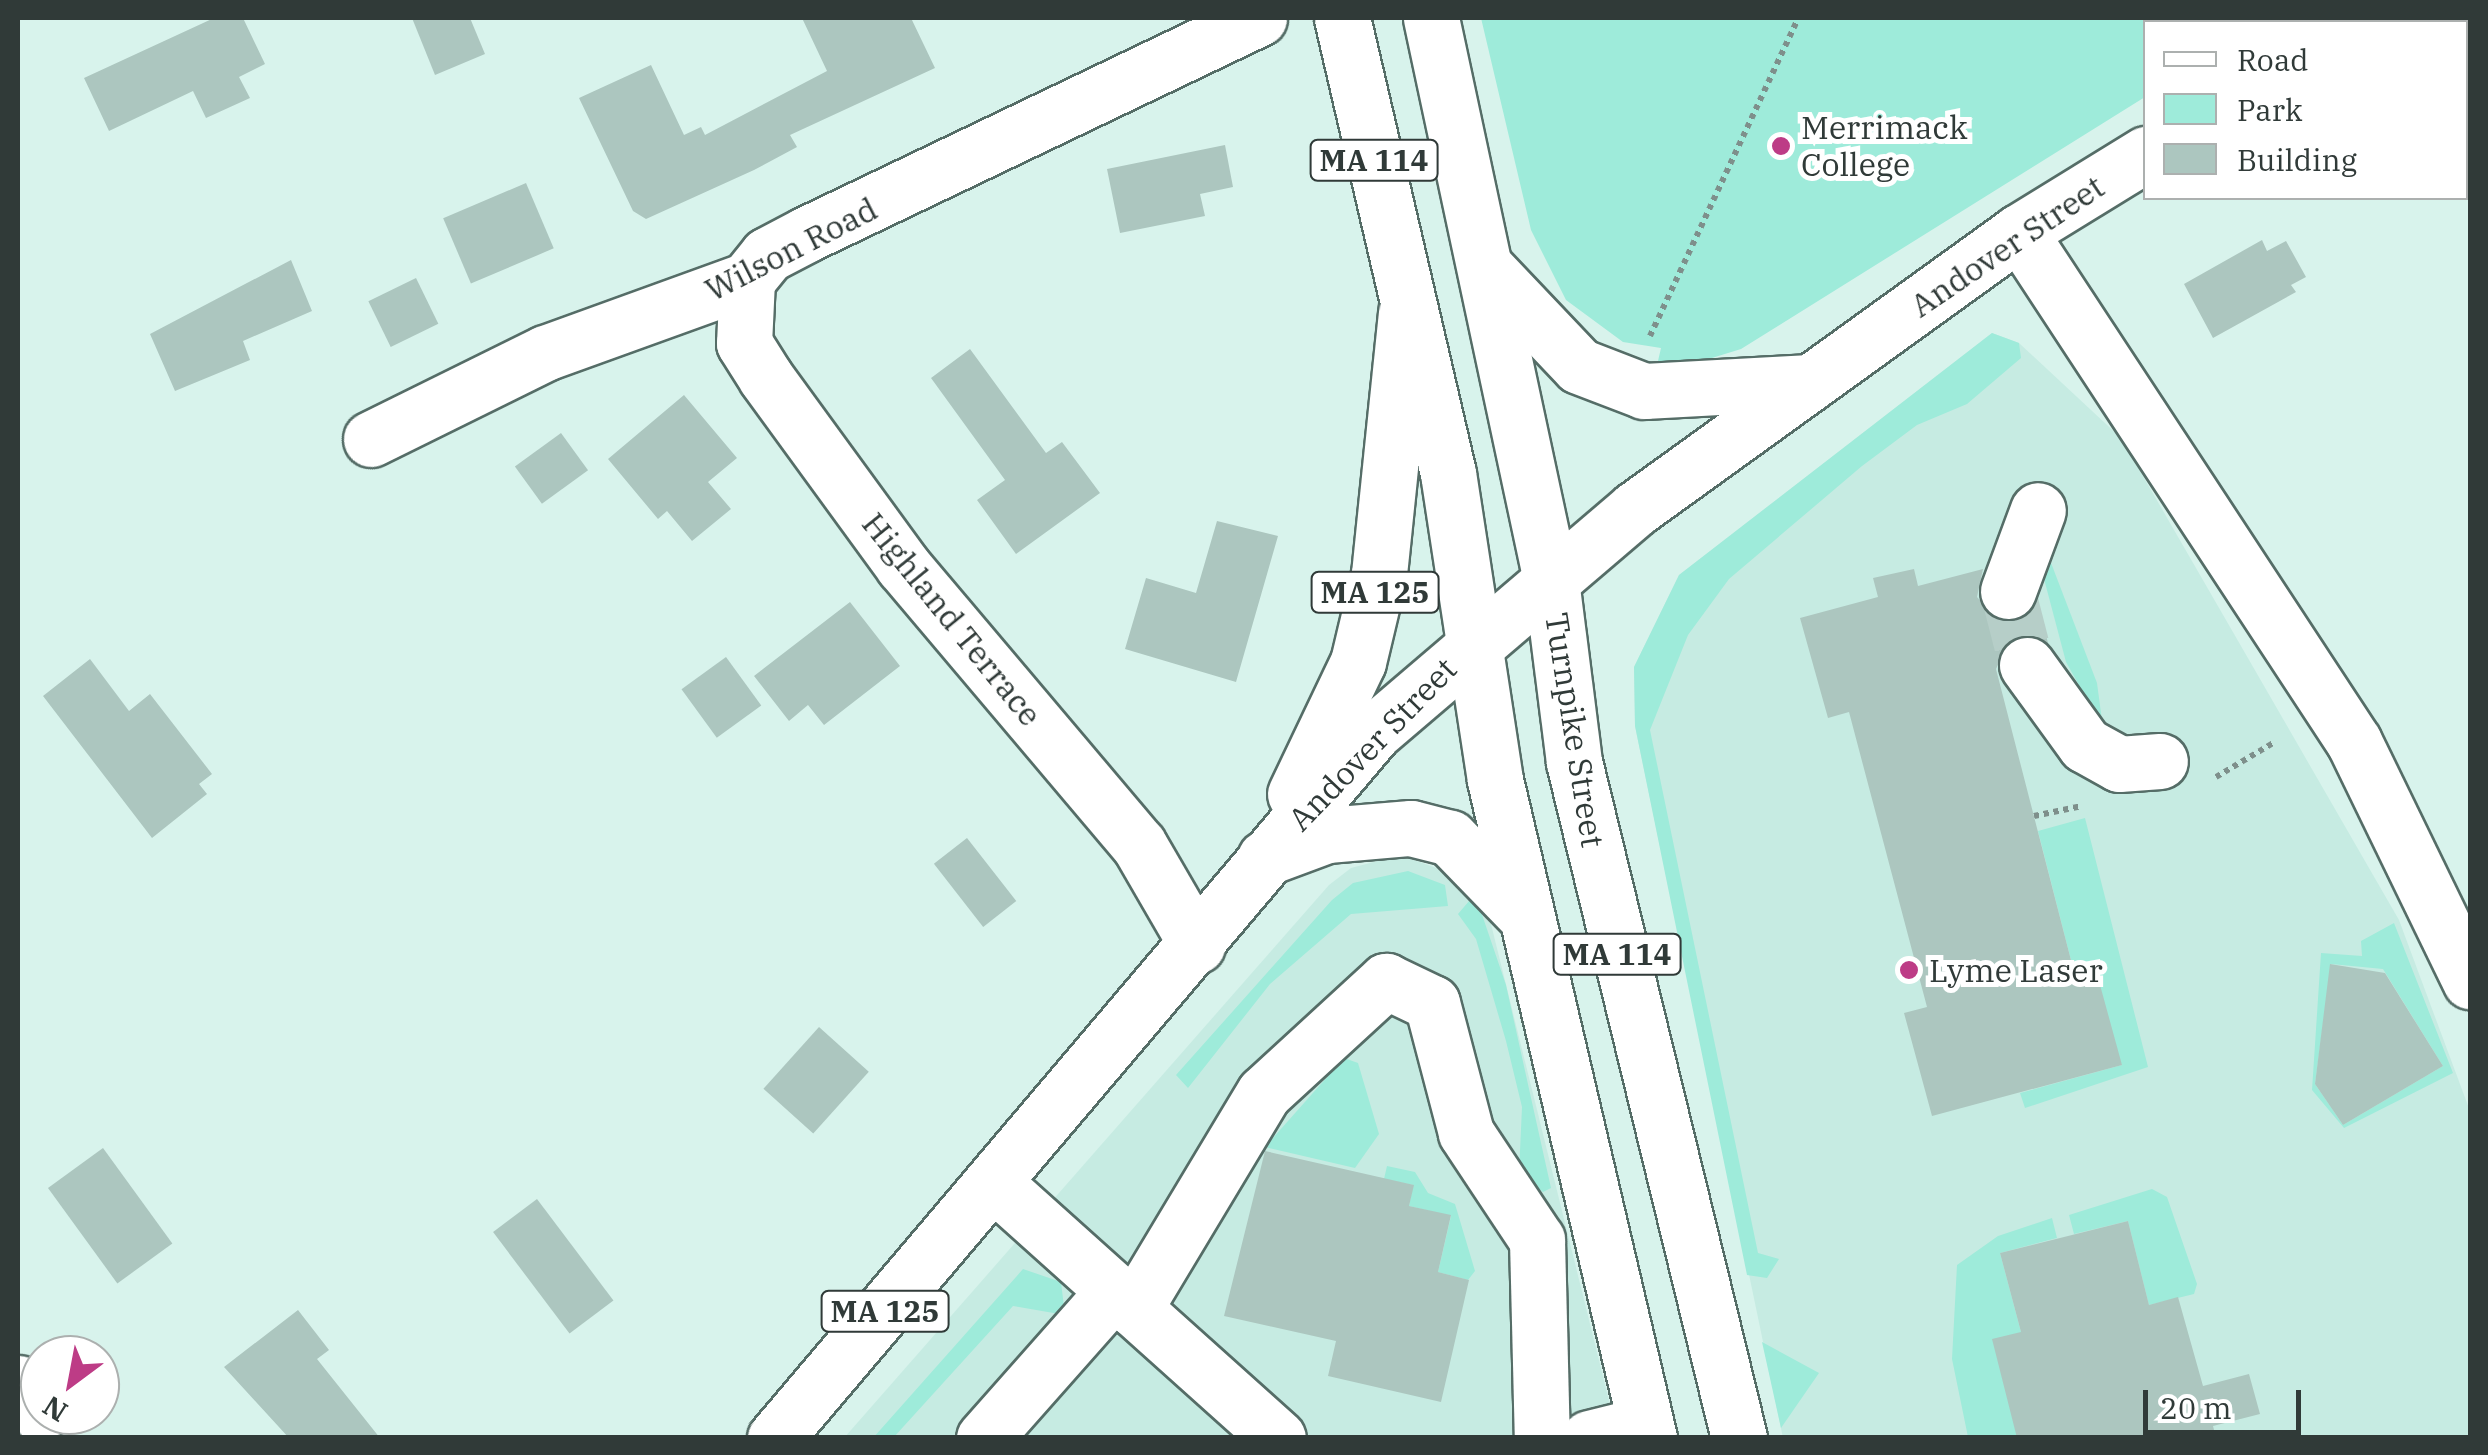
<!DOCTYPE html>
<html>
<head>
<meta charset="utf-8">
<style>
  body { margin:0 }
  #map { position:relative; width:2488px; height:1455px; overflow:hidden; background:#d8f3ec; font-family:"IBM Plex Serif",serif }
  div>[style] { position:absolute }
  .built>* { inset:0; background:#c6ebe2 }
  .green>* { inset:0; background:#9eebda }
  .building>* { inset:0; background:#acc6bf; transform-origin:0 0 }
  .minor-tunnel>* { height:55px; margin-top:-27.5px; transform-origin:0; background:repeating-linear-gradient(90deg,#b6cec8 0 55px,transparent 0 83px) }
  .path>* { height:6px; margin-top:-3px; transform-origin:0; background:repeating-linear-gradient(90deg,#7e8f8b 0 5px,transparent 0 10px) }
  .roads { filter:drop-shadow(2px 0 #556d67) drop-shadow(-2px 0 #556d67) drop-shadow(0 2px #556d67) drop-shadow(0 -2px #556d67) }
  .minor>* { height:55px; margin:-27.5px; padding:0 27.5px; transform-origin:27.5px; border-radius:27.5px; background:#fff }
  .major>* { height:55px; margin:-27.5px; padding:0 27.5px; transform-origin:27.5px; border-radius:27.5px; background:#fff }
  .highway>* { height:55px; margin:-27.5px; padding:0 27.5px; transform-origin:27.5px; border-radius:27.5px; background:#fff }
  .dots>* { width:28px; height:28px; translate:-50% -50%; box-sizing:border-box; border:5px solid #fff; border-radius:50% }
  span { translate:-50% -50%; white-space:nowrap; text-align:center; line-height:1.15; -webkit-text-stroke:10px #fff; paint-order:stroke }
  .shield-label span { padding:2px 8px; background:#fff; border:2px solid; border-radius:8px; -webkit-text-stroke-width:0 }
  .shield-label { font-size:30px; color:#303a38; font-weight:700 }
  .poi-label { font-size:32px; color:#303a38 }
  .left { translate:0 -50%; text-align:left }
  .street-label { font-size:32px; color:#303a38 }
  .frame { position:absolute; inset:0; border:20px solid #303a38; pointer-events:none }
  .legend { position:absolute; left:2143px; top:20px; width:325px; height:180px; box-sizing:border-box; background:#fff; border:2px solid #acb0af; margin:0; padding:12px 18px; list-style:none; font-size:30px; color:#303a38 }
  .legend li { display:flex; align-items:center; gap:20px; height:50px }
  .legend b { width:50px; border:2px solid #acb0af }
  .north { position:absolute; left:20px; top:1335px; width:100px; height:100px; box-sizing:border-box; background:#fff; border:2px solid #acb0af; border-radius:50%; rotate:212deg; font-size:28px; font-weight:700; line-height:40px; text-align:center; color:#303a38 }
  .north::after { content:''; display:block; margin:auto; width:35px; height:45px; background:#bd3c86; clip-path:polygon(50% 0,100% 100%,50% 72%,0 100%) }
  .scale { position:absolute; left:2143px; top:1390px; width:158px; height:45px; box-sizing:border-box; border:5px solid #303a38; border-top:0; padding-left:12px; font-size:30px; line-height:35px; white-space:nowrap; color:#303a38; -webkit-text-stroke:8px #fff; paint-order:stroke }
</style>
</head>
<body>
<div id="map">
  <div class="built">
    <i style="clip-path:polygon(1992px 333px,2019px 343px,2121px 438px,2399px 920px,2470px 1111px,2470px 1437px,1783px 1438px,1635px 726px,1634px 667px,1679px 575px)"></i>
    <i style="clip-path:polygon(1400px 855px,1456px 875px,1491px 924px,1618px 1437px,844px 1438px,1329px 885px,1351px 868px)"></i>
  </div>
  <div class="green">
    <i style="clip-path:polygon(1481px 18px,2286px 18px,2146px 22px,2145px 97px,1741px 349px,1699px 362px,1658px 361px,1661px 348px,1623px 342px,1566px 300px,1531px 230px)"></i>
    <i style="clip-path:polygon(1992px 333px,2019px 343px,2021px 358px,1967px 404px,1917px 425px,1862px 466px,1729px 579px,1688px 635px,1650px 730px,1758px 1253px,1779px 1259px,1767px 1278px,1747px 1275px,1635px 726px,1634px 667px,1679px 575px)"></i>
    <i style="clip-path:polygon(2048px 555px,2097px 683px,2103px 728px,2066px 662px,2043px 575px)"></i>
    <i style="clip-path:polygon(2085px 818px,2148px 1067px,2025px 1108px,2020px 1093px,2122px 1065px,2073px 968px,2038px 831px)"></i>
    <i style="clip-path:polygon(1408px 871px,1445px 885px,1448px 906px,1351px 914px,1270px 984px,1188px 1088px,1176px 1075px,1332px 900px,1353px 883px)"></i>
    <i style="clip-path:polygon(1475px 894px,1506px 985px,1551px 1188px,1543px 1192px,1519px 1173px,1522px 1107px,1506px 1041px,1476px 939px,1458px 914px)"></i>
    <i style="clip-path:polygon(evenodd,2394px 923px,2453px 1073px,2344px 1128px,2312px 1090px,2321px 953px,2362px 956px,2361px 941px,2394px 923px,2331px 964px,2383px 969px,2443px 1066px,2343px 1125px,2315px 1084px,2331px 964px)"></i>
    <i style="clip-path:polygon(1344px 1058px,1358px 1063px,1379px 1134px,1355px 1168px,1265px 1147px)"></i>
    <i style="clip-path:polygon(1387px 1166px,1415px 1172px,1428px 1193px,1455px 1204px,1475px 1271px,1468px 1280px,1438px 1272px,1451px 1216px,1409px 1206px,1413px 1185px,1384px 1179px)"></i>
    <i style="clip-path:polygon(2152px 1189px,2167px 1197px,2197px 1284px,2194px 1294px,2149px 1305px,2128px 1221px,2074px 1234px,2069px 1215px)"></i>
    <i style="clip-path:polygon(2052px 1218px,2057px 1238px,2000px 1253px,2021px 1332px,2017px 1437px,1968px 1437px,1952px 1359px,1957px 1265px,1998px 1236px)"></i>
    <i style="clip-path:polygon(1023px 1269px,1061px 1282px,1065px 1315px,1013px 1306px,894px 1437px,873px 1438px)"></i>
    <i style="clip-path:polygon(1762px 1342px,1819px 1373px,1781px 1428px)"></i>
  </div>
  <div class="building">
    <i style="clip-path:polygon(214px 18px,243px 18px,265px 64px,239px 77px,250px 98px,206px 118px,193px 91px,109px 131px,84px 78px)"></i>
    <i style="clip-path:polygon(412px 18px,470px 18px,485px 54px,435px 75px)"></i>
    <i style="clip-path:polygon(802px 18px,911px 18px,935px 68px,790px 135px,797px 147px,754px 170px,646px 219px,633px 211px,579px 98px,651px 65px,684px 135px,701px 127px,705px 135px,827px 71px)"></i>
    <i style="clip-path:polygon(1225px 145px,1233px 187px,1200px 194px,1205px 216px,1120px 233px,1107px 169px)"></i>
    <i style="left:526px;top:183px;width:71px;height:90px;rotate:67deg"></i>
    <i style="clip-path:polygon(2262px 240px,2267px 251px,2286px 241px,2306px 277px,2291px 285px,2296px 292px,2213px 338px,2184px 284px)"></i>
    <i style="clip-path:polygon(291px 260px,312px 311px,243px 341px,250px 360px,175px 391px,150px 334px)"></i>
    <i style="left:416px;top:278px;width:51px;height:53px;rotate:64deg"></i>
    <i style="clip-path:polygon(970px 349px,1046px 453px,1062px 442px,1100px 493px,1016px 554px,977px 500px,1005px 480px,931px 378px)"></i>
    <i style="clip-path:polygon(684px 395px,737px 458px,708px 482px,731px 509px,692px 541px,667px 511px,658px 519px,608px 459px)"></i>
    <i style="left:561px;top:433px;width:46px;height:57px;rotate:54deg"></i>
    <i style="clip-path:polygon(1217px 521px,1278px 536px,1236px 682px,1125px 649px,1146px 578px,1196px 593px)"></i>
    <i style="clip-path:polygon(1914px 569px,1918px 586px,1983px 569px,1977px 597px,1998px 621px,2027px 616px,2037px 602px,2048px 643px,2010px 639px,1996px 669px,2073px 968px,2094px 963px,2122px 1065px,1932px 1116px,1904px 1013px,1927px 1007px,1849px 712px,1828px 718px,1800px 618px,1878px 597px,1873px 578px)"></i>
    <i style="clip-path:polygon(850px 602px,900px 666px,824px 725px,808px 705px,789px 721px,754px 676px)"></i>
    <i style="left:726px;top:657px;width:60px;height:55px;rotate:54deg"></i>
    <i style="clip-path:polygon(90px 659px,129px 711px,150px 694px,212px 774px,199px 784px,207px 794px,152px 838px,43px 696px)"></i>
    <i style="left:967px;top:838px;width:80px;height:42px;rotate:52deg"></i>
    <i style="clip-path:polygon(2330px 964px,2385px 973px,2443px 1066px,2343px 1125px,2315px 1084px)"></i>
    <i style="left:819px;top:1027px;width:67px;height:83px;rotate:42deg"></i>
    <i style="left:103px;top:1148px;width:118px;height:68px;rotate:54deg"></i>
    <i style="clip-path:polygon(1265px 1151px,1414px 1185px,1409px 1206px,1451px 1215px,1438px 1272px,1469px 1280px,1441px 1402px,1328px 1376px,1336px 1341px,1224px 1316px)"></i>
    <i style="left:537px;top:1199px;width:127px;height:55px;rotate:53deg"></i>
    <i style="clip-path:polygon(2128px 1221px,2149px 1305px,2178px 1297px,2203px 1386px,2249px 1374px,2260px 1414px,2213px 1426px,2216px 1438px,2017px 1438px,1992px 1339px,2021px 1332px,2000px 1253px)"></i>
    <i style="clip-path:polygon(298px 1310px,329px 1350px,317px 1359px,380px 1438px,289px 1438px,224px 1367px)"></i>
  </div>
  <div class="minor-tunnel">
    <i style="left:2008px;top:591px;width:76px;rotate:75.6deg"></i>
  </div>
  <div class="path">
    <i style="left:1650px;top:336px;width:351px;rotate:-65deg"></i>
    <i style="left:2216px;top:777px;width:66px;rotate:-30.8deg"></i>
    <i style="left:2034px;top:816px;width:49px;rotate:-11.8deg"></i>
  </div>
  <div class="roads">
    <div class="minor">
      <i style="left:2019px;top:232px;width:610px;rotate:56.7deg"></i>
      <i style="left:2354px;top:742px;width:266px;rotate:64.1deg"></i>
      <i style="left:747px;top:280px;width:63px;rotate:92.7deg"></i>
      <i style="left:744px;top:343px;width:41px;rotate:57.8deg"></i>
      <i style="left:766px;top:378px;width:233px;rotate:53.9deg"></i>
      <i style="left:903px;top:566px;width:365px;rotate:49.8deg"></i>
      <i style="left:1139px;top:845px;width:116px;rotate:59.9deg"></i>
      <i style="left:371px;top:439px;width:194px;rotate:-26.3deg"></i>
      <i style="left:545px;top:353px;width:215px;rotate:-19.9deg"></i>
      <i style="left:747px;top:280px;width:32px;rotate:-51deg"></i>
      <i style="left:767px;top:255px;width:45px;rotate:-27.7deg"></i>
      <i style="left:807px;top:234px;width:501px;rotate:-25.54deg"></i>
      <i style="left:2008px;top:591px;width:86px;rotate:-69.7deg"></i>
      <i style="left:2027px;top:665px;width:99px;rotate:54.1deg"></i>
      <i style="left:2085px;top:745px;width:39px;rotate:29deg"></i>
      <i style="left:2119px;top:764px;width:41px;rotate:-4.2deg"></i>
      <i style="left:995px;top:1184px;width:380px;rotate:41.9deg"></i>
      <i style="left:1134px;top:1309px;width:252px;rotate:-59deg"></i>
      <i style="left:1264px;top:1093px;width:166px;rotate:-42.6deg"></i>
      <i style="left:1386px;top:981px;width:51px;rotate:25.6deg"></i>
      <i style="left:1432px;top:1003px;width:134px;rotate:75.3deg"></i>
      <i style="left:1466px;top:1133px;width:128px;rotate:56.4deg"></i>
      <i style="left:1537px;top:1240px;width:198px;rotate:88.6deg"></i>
      <i style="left:18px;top:1383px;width:38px;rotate:55deg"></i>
      <i style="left:984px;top:1438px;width:196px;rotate:-48.5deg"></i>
      <i style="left:1589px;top:1438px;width:58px;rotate:-14deg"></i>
    </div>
    <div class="major">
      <i style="left:2361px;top:22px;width:9px;rotate:-27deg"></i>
      <i style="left:1488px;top:270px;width:132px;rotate:46.5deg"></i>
      <i style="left:1579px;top:366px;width:70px;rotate:21deg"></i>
      <i style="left:1644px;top:391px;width:167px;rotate:-3.1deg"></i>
      <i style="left:1295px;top:794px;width:146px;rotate:-64.5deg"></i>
      <i style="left:1358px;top:662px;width:90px;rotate:-76.6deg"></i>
      <i style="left:1379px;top:574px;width:262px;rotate:-84.1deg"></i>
      <i style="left:1265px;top:858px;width:66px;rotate:-20.4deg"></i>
      <i style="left:1327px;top:835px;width:84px;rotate:-4.8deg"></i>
      <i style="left:1411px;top:828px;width:40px;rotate:14.4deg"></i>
      <i style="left:1450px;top:838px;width:106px;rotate:45.8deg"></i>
      <i style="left:775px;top:1438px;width:926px;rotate:-49.69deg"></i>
      <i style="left:1374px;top:732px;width:343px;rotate:-40.5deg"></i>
      <i style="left:1635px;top:509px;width:473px;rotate:-35.8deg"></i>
      <i style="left:2019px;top:232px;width:149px;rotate:-31.6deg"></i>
    </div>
    <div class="highway">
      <i style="left:1342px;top:18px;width:467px;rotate:76.9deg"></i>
      <i style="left:1448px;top:473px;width:311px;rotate:81.3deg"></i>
      <i style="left:1495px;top:780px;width:676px;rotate:76.83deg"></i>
      <i style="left:1431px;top:18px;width:575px;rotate:77.95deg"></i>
      <i style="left:1551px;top:580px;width:183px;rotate:82.8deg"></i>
      <i style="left:1574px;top:762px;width:696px;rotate:76.28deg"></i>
    </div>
  </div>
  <div class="dots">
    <i style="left:1781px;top:146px;background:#bd3c86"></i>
    <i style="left:1909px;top:970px;background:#bd3c86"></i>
  </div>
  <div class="shield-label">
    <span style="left:1374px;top:160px">MA 114</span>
    <span style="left:1375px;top:592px">MA 125</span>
    <span style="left:1617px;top:954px">MA 114</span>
    <span style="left:885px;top:1311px">MA 125</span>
  </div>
  <div class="poi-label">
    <span class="left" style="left:1801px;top:146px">Merrimack<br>College</span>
    <span class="left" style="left:1929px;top:970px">Lyme Laser</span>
  </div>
  <div class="street-label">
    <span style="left:2007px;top:246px;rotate:-34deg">Andover Street</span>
    <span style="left:791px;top:249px;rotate:-27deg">Wilson Road</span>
    <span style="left:952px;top:619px;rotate:51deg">Highland Terrace</span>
    <span style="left:1575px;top:730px;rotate:81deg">Turnpike Street</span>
    <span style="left:1372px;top:744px;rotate:-46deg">Andover Street</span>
  </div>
  <div class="frame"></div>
  <ul class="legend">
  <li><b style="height:12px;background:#fff"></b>Road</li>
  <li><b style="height:28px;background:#9eebda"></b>Park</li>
  <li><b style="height:28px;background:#acc6bf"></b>Building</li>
  </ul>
  <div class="north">N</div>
  <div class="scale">20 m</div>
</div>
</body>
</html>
